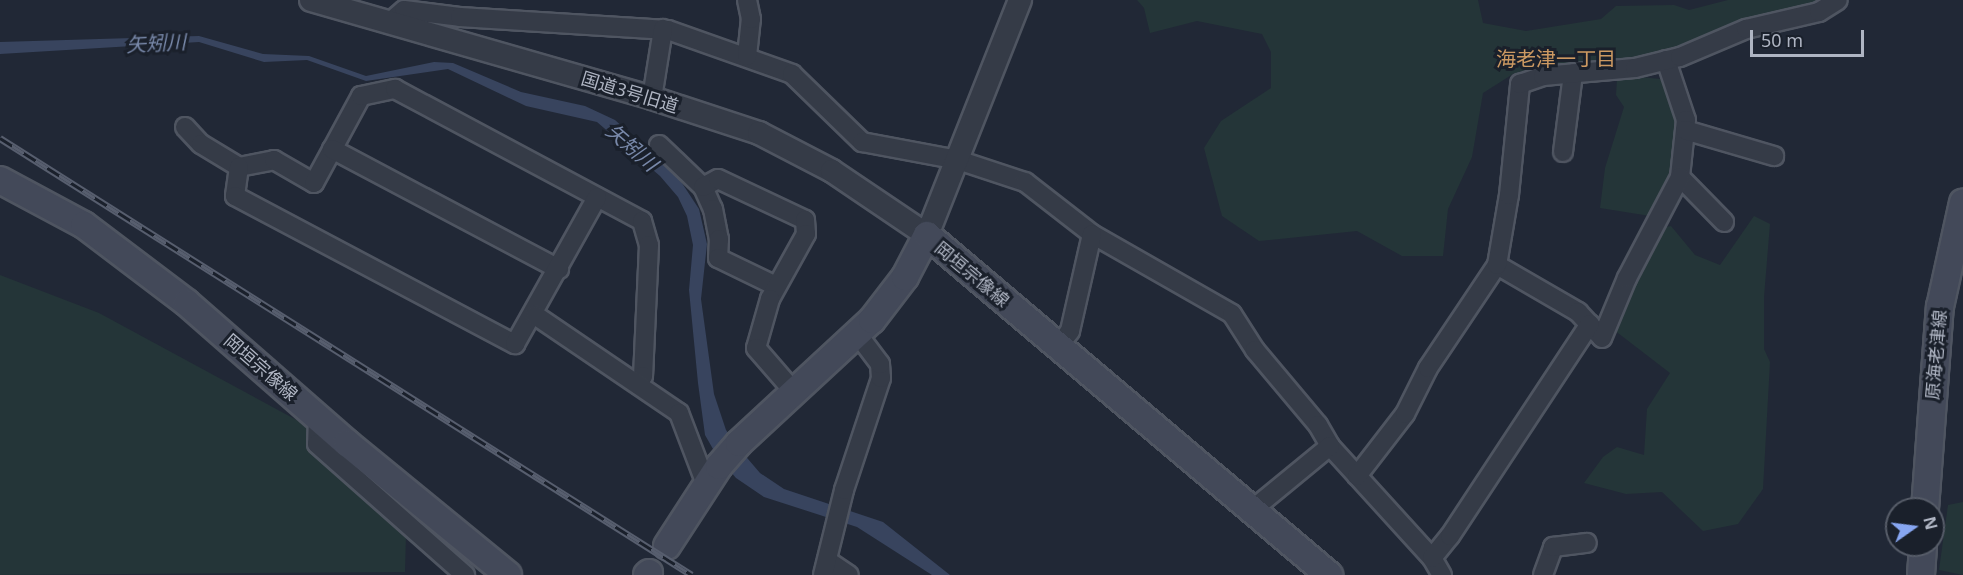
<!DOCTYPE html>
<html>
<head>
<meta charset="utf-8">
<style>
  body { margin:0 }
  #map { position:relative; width:1963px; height:575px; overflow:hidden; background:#212836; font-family:"Noto Sans","Noto Sans JP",sans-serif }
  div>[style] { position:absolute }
  .green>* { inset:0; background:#243538 }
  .water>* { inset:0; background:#38445e }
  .roads { filter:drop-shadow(2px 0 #4f5561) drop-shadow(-2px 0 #4f5561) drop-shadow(0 2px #4f5561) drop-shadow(0 -2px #4f5561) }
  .minor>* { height:18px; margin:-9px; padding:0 9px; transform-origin:9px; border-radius:9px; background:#353b47 }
  .tertiary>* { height:22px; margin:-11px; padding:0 11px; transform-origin:11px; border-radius:11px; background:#353b47 }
  .secondary>* { height:26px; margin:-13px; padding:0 13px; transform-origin:13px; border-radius:13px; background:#434959 }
  .rail>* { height:7px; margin-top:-3.5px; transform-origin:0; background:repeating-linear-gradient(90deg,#1a202b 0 14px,#575e6e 0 28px); box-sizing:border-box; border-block:2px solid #575e6e }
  span { translate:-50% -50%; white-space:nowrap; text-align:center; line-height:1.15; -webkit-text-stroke:6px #1a202b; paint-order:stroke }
  .street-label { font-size:18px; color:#afb5c3 }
  .water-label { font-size:20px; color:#7989aa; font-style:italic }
  .neighbourhood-label { font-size:20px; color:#cc9962 }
  .north { position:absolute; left:1885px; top:497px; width:60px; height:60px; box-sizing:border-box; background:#1a202b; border:2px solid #565c68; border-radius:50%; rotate:76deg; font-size:16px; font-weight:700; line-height:24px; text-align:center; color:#afb5c3 }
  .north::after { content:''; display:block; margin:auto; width:21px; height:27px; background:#87a6f1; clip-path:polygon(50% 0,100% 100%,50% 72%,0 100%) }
  .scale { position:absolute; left:1750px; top:30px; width:114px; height:27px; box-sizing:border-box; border:3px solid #afb5c3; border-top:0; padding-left:8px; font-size:18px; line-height:21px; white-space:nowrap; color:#afb5c3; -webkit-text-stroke:4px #1a202b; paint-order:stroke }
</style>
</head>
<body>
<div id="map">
  <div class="green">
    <i style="clip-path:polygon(1137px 0,1478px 0,1483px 23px,1526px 31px,1601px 19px,1616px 6px,1674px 5px,1689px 10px,1728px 0,1826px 0,1626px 63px,1542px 65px,1513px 74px,1483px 93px,1472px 157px,1448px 209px,1443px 256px,1402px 256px,1357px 231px,1259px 241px,1222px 216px,1204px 148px,1221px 121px,1271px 88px,1271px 52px,1262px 34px,1197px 21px,1150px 33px,1144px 8px)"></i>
    <i style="clip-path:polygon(1640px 77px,1660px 79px,1669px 86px,1681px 120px,1670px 186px,1650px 216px,1600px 208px,1605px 168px,1624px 107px,1616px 95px,1617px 79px)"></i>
    <i style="clip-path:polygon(1754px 216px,1770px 224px,1764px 297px,1764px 349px,1770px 362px,1763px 489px,1738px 524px,1703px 531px,1662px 492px,1626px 494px,1584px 483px,1603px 457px,1617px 447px,1644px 455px,1647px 409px,1670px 373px,1614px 330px,1630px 278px,1644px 269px,1643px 253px,1656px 229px,1671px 226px,1695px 255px,1720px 265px)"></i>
    <i style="clip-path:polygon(0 275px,99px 313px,400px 476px,407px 495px,405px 572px,0 575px)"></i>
    <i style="clip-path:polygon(1963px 502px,1963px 575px,1939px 570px,1948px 505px)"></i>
  </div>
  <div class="water">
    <i style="clip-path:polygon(199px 36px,263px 54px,309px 56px,366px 76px,434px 62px,453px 63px,521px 92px,585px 106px,615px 120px,678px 177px,699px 209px,707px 244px,701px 299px,714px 394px,726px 430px,742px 452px,760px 473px,784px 489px,883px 522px,950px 575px,932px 575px,857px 527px,764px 497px,736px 478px,717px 456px,705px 435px,698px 383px,689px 290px,693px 245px,687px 216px,678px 197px,660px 176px,597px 122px,526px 106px,448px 69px,366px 81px,307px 60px,264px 62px,199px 42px,0 54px,0 42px)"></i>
  </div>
  <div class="roads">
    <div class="minor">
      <i style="left:390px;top:22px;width:18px;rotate:-41deg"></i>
      <i style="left:404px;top:10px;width:56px;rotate:7.1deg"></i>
      <i style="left:460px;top:17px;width:208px;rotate:3.6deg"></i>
      <i style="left:668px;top:30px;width:132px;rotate:19.5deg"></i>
      <i style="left:792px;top:74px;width:98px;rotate:44.2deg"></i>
      <i style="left:862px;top:142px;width:98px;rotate:10.6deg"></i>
      <i style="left:958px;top:160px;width:71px;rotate:18.2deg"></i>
      <i style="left:1025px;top:182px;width:85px;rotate:37.8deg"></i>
      <i style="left:1092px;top:234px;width:161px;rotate:29.7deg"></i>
      <i style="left:1232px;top:314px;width:43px;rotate:57.4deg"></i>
      <i style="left:1255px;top:350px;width:98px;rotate:50deg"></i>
      <i style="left:1318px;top:425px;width:24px;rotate:60deg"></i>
      <i style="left:1330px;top:446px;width:151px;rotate:47.7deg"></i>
      <i style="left:1432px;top:558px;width:20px;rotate:60deg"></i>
      <i style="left:747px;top:56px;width:37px;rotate:-84deg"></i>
      <i style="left:751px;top:19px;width:19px;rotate:-102deg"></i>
      <i style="left:1666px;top:60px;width:63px;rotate:71.6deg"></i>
      <i style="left:1686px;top:120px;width:57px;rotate:96deg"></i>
      <i style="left:1680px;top:177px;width:63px;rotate:45.6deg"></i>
      <i style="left:652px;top:98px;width:70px;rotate:-80.9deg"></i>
      <i style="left:185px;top:127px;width:23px;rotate:47deg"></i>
      <i style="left:201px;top:144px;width:44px;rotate:31.2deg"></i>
      <i style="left:239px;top:167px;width:36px;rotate:-11deg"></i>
      <i style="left:274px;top:160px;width:46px;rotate:29.9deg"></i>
      <i style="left:314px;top:183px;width:99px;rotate:-61.6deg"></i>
      <i style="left:361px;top:96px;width:35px;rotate:-12deg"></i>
      <i style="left:395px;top:89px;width:280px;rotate:28.1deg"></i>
      <i style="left:642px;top:221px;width:25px;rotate:74deg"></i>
      <i style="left:649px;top:245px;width:131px;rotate:92.6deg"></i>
      <i style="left:643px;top:376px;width:10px;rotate:119deg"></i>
      <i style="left:1685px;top:130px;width:93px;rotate:16.3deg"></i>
      <i style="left:659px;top:145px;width:61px;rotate:43.7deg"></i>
      <i style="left:703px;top:187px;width:24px;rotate:66deg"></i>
      <i style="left:713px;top:209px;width:31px;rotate:79deg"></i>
      <i style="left:719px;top:239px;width:19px;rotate:93deg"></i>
      <i style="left:718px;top:258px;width:64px;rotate:25.8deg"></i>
      <i style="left:332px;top:149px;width:257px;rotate:27.9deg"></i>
      <i style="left:1563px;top:152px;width:79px;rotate:-82.7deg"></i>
      <i style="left:239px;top:167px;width:29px;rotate:98deg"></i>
      <i style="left:235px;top:196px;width:317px;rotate:27.9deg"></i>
      <i style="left:515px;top:344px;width:168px;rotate:-60.8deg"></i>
      <i style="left:703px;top:187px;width:17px;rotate:-28deg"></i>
      <i style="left:718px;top:179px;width:96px;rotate:25.2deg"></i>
      <i style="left:805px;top:220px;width:14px;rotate:86deg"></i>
      <i style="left:806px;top:234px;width:74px;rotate:119deg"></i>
      <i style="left:770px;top:299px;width:51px;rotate:105.9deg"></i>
      <i style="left:756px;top:348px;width:60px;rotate:49.1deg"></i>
      <i style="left:1497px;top:265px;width:94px;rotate:30.1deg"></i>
      <i style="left:1578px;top:312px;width:35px;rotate:47deg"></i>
      <i style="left:1602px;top:338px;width:65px;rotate:-67.4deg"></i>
      <i style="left:1627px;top:278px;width:114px;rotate:-62.3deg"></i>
      <i style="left:535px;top:315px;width:174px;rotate:34.2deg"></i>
      <i style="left:679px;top:413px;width:76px;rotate:69.2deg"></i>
      <i style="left:1058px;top:346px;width:19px;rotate:-51deg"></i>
      <i style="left:1070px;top:331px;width:99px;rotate:-77.2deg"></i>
      <i style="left:318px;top:418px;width:26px;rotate:92deg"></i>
      <i style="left:317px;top:444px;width:198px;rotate:41.5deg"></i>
      <i style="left:1357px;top:476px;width:78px;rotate:-52.3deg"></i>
      <i style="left:1405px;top:414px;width:51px;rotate:-63.4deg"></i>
      <i style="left:1428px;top:368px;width:124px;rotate:-56.2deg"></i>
      <i style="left:1497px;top:265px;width:71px;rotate:-80.3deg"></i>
      <i style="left:1509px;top:195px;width:112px;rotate:-84.3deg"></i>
      <i style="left:1520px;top:84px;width:24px;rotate:-19deg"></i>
      <i style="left:1543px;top:76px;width:92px;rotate:-5deg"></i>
      <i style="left:1635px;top:68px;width:46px;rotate:-13.7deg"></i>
      <i style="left:1680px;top:57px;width:72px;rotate:-23deg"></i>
      <i style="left:1746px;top:29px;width:75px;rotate:-13.1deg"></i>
      <i style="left:1819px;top:12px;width:22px;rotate:-32deg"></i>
      <i style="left:1252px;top:510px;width:101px;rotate:-39.4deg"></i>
      <i style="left:1432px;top:558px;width:28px;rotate:-51deg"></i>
      <i style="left:1450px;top:536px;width:254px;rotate:-56.6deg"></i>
      <i style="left:828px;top:561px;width:25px;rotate:34deg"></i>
      <i style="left:823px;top:575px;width:88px;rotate:-76.1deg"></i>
      <i style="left:844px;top:490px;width:118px;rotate:-71.7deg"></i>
      <i style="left:881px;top:378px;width:14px;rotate:-94deg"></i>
      <i style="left:880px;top:364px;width:36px;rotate:-127deg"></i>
      <i style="left:1543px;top:575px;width:30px;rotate:-70deg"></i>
      <i style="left:1553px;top:547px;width:34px;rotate:-7deg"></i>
    </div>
    <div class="tertiary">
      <i style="left:311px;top:0;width:355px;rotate:16deg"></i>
      <i style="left:652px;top:98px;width:113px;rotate:18.1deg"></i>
      <i style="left:759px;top:133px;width:82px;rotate:27.5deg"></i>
      <i style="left:832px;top:171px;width:115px;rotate:34deg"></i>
      <i style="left:927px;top:235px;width:253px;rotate:-68.4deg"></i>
    </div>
    <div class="secondary">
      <i style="left:0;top:180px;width:95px;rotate:28.2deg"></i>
      <i style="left:84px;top:225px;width:129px;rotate:37.1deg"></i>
      <i style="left:187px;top:303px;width:213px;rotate:41.2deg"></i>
      <i style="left:347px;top:443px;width:208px;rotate:39.3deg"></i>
      <i style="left:1925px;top:509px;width:203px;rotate:-85.8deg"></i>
      <i style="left:1940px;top:307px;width:107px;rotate:-77.6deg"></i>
      <i style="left:667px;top:546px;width:95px;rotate:-57deg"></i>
      <i style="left:719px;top:466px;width:30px;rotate:-49deg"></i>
      <i style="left:739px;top:443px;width:181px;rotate:-42.8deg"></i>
      <i style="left:872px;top:320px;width:54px;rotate:-52.5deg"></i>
      <i style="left:905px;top:277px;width:47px;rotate:-62.4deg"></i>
      <i style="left:927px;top:235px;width:527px;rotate:40.22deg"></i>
      <i style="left:647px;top:575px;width:3px;rotate:-45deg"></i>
      <i style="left:1921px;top:575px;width:30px;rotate:-86deg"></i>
    </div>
  </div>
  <div class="rail">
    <i style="left:0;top:138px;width:818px;rotate:32.27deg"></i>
  </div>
  <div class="street-label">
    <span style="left:630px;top:92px;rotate:17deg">国道3号旧道</span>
    <span style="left:972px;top:274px;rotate:40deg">岡垣宗像線</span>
    <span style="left:1936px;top:355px;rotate:-85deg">原海老津線</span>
    <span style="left:261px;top:367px;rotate:41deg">岡垣宗像線</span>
  </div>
  <div class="water-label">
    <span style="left:156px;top:43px;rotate:-3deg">矢矧川</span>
    <span style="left:632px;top:147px;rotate:41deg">矢矧川</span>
  </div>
  <div class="neighbourhood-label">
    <span style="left:1556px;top:58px">海老津一丁目</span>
  </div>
  <div class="north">N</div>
  <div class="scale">50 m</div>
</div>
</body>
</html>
